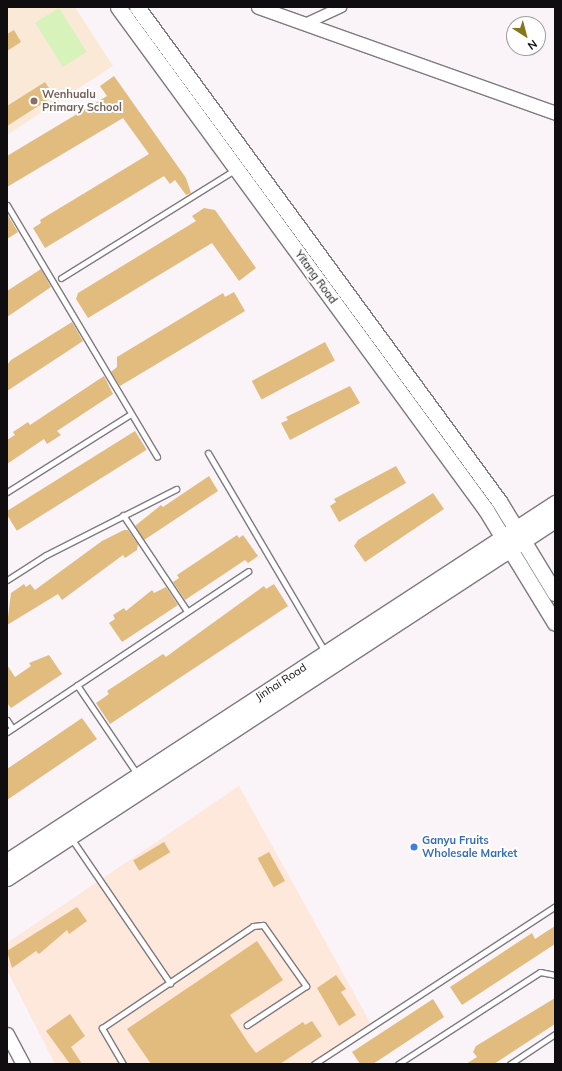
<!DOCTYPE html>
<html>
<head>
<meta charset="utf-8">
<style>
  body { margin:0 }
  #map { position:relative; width:562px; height:1071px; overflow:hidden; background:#faf4f9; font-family:Mulish,sans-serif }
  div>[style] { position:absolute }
  .industrial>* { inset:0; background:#fee7db }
  .education>* { inset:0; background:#fae9d7 }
  .green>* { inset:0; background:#d7f2ba; transform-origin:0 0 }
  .building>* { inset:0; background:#e2bb7e; transform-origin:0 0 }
  .roads { filter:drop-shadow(1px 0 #7f7a7f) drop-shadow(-1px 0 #7f7a7f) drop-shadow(0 1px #7f7a7f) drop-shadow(0 -1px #7f7a7f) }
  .service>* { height:5px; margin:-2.5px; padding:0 2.5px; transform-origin:2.5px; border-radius:2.5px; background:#fff }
  .minor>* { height:10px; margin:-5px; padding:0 5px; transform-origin:5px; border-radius:5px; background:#fff }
  .tertiary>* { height:13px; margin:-6.5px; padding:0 6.5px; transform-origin:6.5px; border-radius:6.5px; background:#fff }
  .secondary>* { height:15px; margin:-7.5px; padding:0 7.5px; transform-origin:7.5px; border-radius:7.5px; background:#fff }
  .dots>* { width:11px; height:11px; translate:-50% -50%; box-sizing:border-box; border:2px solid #fff; border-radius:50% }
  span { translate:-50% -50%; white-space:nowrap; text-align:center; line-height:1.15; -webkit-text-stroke:4px #fff; paint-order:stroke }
  .education-label { font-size:11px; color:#785e54; font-weight:700 }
  .left { translate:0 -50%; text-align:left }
  .street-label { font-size:11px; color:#0f0d0f }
  .shop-label { font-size:11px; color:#366cbe; font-weight:700 }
  .frame { position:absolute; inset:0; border:8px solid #0f0d0f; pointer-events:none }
  .north { position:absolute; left:506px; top:16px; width:40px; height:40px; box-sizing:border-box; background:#fff; border:1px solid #9f9e9f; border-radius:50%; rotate:144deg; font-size:11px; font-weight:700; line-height:16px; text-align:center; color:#0f0d0f }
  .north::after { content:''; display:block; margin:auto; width:14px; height:18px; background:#87771b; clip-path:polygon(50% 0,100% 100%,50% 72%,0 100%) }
</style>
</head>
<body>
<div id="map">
  <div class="industrial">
    <i style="clip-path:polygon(239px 786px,371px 1024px,310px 1064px,55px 1064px,7px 970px,7px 943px)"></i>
  </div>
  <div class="education">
    <i style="clip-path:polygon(7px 7px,75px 7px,113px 66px,7px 135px)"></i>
  </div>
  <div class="green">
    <i style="left:59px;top:8px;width:52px;height:28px;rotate:58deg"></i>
  </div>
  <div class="building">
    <i style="clip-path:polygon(14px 30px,21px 42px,7px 51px,7px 34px)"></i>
    <i style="clip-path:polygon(114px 76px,186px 178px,191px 193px,186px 195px,175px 180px,170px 184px,164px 176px,45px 248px,33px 228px,41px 223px,40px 220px,149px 154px,123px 118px,7px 187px,7px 156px,107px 96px,100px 86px)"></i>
    <i style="clip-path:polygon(45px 82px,54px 96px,7px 126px,7px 106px)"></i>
    <i style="clip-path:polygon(204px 208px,215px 210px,256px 268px,239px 281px,212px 243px,88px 318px,76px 299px,78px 293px,196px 221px,192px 216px)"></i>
    <i style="clip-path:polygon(7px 214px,18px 232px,7px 239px)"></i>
    <i style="clip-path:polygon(41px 269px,51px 287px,7px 317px,7px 291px)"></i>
    <i style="clip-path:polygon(234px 292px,245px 311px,120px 386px,111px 372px,117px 367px,117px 357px,223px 293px,225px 297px)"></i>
    <i style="clip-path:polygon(72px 322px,83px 341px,7px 391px,7px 365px,11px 360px)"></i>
    <i style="left:325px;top:342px;width:21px;height:83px;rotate:62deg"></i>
    <i style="clip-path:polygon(104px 376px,113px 394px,57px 431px,61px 435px,47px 444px,44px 439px,7px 464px,7px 440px,15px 435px,13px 432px,28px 422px,30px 425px)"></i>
    <i style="clip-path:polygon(350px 386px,360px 403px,290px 440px,281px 423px,288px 420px,286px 417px)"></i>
    <i style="left:135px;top:431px;width:22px;height:153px;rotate:58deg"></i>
    <i style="clip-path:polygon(396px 466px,406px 483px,339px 522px,330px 506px,336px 502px,334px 499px)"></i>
    <i style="clip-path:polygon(209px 476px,218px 491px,144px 540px,135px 526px,161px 505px,163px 507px)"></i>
    <i style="clip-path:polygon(433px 493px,444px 509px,365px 562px,354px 546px,358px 540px)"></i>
    <i style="clip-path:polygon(124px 530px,128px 530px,138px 544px,137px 550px,125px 558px,123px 555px,62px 600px,58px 594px,7px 625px,11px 593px,24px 584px,26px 587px,30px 584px,35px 590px,102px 541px)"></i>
    <i style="clip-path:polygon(237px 535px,239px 538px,243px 535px,258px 556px,248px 563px,245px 560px,185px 600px,173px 582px,179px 578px,177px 575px)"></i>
    <i style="clip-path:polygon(274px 584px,288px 606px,110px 724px,96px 703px,109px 694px,107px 691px,163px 654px,166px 657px,174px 651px,264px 586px,266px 589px)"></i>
    <i style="clip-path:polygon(166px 587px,178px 605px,122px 642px,109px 623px,115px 619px,113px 615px,124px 608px,126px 611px,152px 590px,154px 593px)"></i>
    <i style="clip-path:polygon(49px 655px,62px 674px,11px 708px,7px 703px,7px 665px,15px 677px,31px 666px,29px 663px)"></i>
    <i style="clip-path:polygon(82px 718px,97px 739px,7px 800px,7px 769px)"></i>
    <i style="left:164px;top:842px;width:12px;height:36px;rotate:59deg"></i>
    <i style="left:269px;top:852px;width:33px;height:13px;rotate:61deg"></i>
    <i style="clip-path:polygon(77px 907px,87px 921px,69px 934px,67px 930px,39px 954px,36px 951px,12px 968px,7px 951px)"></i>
    <i style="clip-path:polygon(555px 926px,555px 944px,462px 1005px,450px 987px,532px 933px,535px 939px)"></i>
    <i style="clip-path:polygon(257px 941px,283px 980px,230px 1015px,249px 1044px,256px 1053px,303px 1022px,305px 1025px,312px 1021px,322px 1036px,280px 1064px,151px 1064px,127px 1029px)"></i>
    <i style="clip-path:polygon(336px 975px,346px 989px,341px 992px,356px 1015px,339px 1026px,317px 988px)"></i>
    <i style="clip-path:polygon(555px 998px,555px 1024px,494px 1064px,466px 1064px,477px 1057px,473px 1052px,476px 1046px)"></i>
    <i style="clip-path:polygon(433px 999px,444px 1017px,373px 1064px,360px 1064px,352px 1052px)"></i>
    <i style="clip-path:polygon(70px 1014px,85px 1036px,71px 1047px,82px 1064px,70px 1064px,46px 1031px)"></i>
  </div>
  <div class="roads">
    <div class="service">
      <i style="left:7px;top:205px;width:293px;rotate:59.2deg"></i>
      <i style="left:61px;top:278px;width:206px;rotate:-31.9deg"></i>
      <i style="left:208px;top:453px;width:231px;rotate:59.5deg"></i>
      <i style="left:7px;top:492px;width:146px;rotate:-32.2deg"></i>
      <i style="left:123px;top:515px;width:115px;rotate:56.3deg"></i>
      <i style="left:7px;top:580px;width:46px;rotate:-32.7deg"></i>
      <i style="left:46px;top:555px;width:146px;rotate:-26.9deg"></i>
      <i style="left:77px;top:685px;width:107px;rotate:56deg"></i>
      <i style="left:7px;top:720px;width:9px;rotate:58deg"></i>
      <i style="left:7px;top:732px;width:290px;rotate:-33.7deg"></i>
      <i style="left:71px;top:838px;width:176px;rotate:55.7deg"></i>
      <i style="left:123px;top:1064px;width:42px;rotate:-120.3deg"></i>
      <i style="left:102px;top:1028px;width:182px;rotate:-34deg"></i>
      <i style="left:253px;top:926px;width:10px;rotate:-6deg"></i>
      <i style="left:263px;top:925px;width:75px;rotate:54.8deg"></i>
      <i style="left:306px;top:986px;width:71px;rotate:146.5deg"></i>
      <i style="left:314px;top:1064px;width:288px;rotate:-33.2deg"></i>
      <i style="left:398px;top:1064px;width:169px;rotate:-32.9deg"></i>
      <i style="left:540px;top:972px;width:15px;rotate:11deg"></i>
      <i style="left:510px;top:1064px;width:54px;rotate:-33.7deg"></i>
    </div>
    <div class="minor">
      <i style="left:307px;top:23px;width:38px;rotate:-25deg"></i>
    </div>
    <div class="tertiary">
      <i style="left:258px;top:7px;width:315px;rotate:19.6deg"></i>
      <i style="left:7px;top:1034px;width:34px;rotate:62deg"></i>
    </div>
    <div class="secondary">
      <i style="left:118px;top:7px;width:623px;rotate:53.81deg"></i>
      <i style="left:486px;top:510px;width:132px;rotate:58.6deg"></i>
      <i style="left:137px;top:7px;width:612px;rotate:53.77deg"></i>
      <i style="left:499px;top:501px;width:108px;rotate:58.7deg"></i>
      <i style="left:7px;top:861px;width:655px;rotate:-33.16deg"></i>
      <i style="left:7px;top:878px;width:655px;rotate:-33.16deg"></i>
    </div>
  </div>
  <div class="dots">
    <i style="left:34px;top:101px;background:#8d6e63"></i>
    <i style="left:414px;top:847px;background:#3f7fe0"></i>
  </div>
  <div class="education-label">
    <span class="left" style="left:42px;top:101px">Wenhualu<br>Primary School</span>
  </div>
  <div class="street-label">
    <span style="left:316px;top:277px;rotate:54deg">Yitang Road</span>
    <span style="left:281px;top:682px;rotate:-33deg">Jinhai Road</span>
  </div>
  <div class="shop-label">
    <span class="left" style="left:422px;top:847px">Ganyu Fruits<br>Wholesale Market</span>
  </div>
  <div class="frame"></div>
  <div class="north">N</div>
</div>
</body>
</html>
